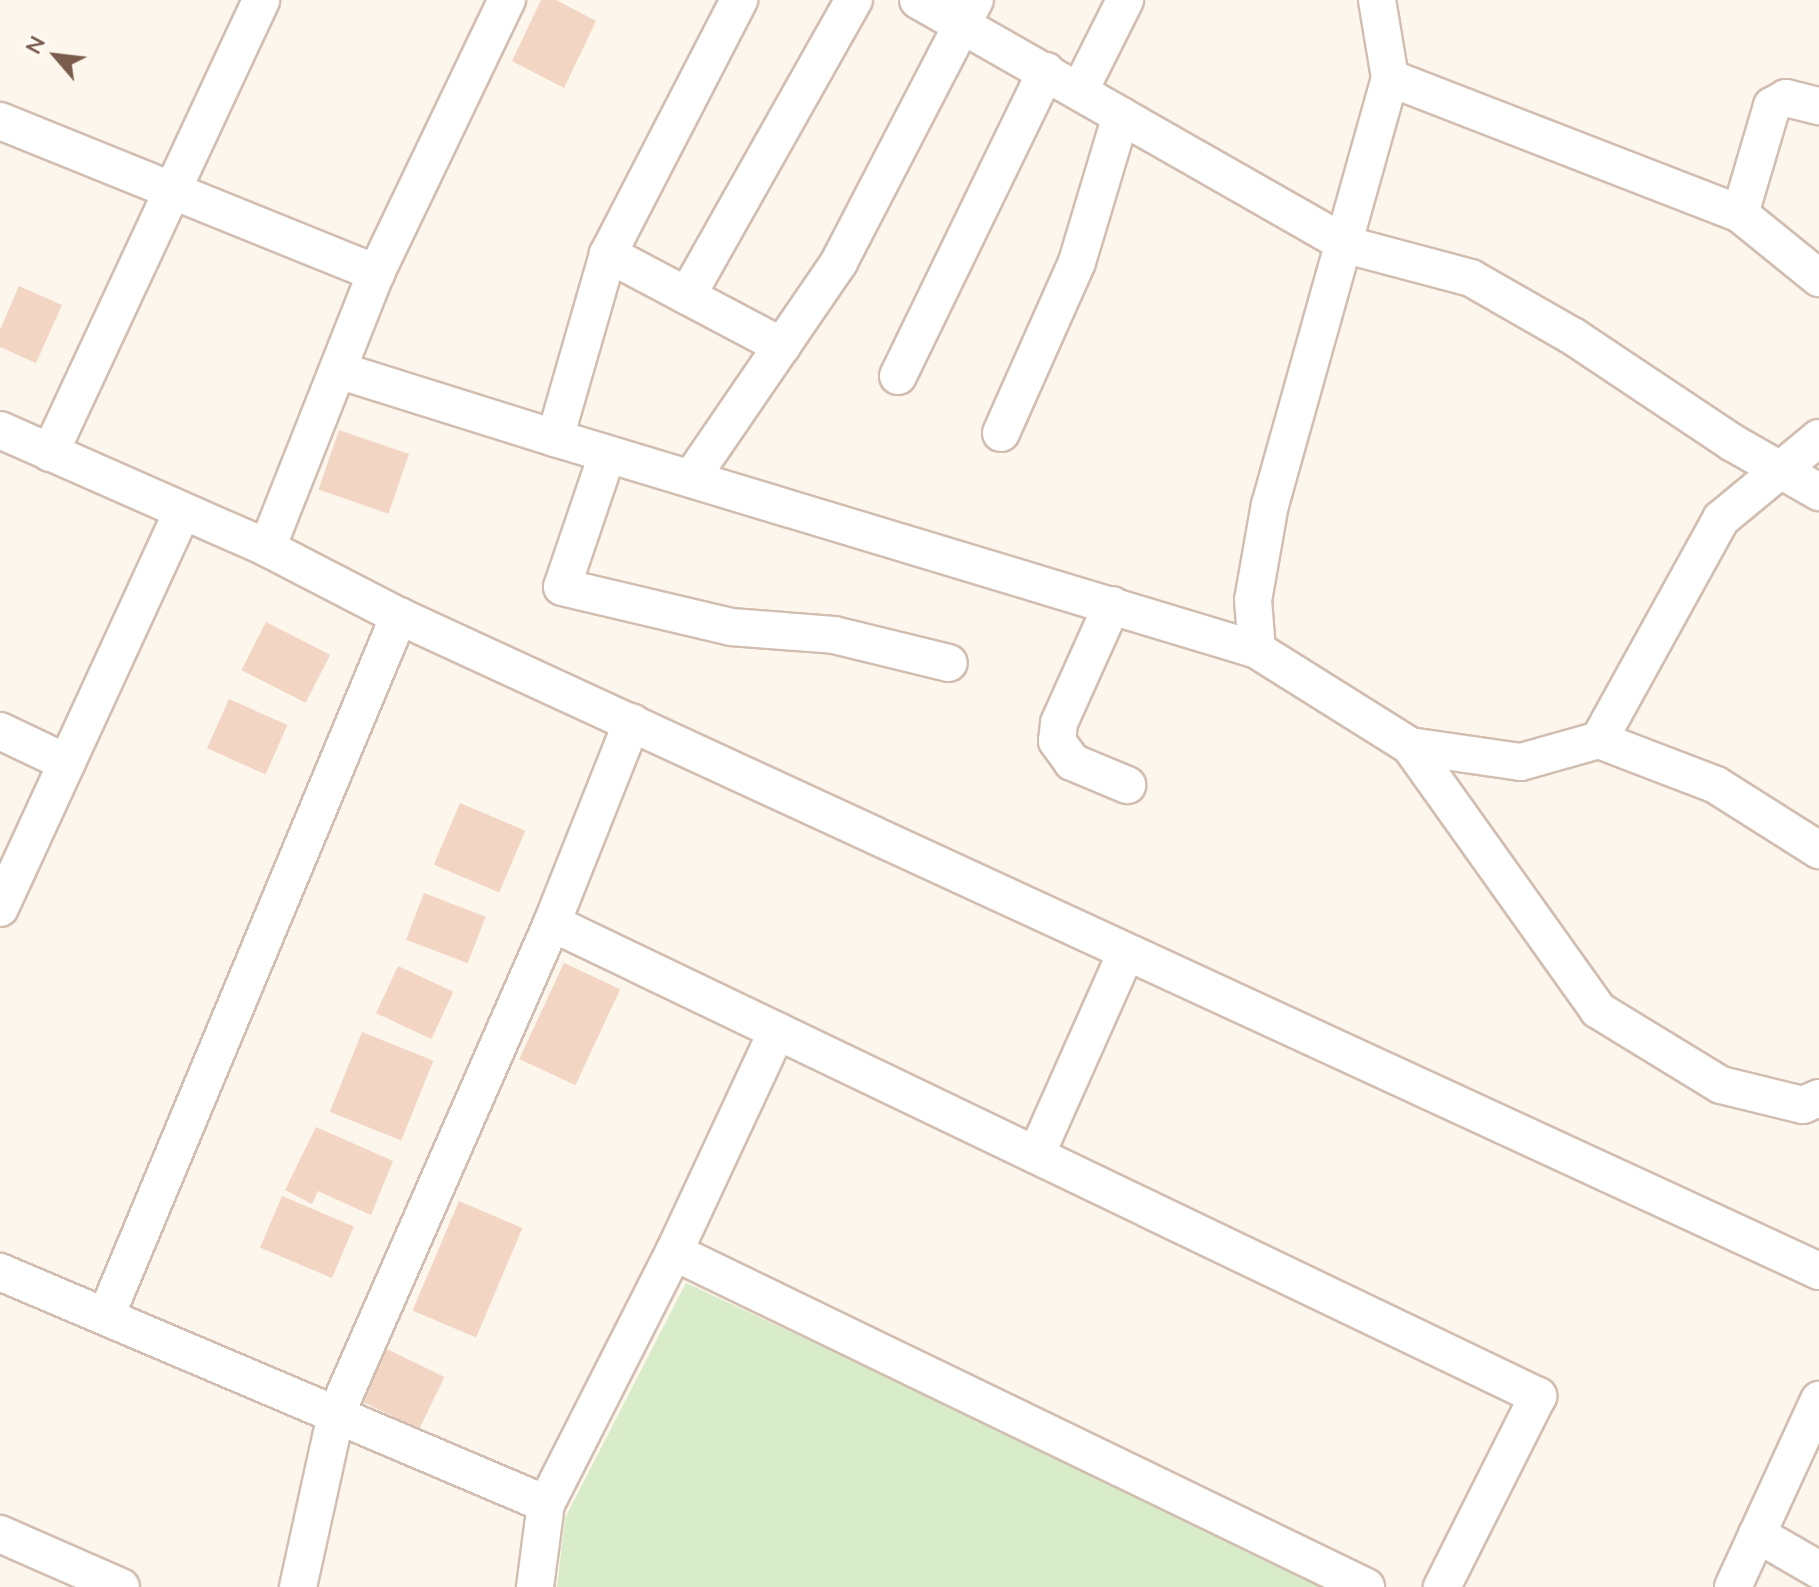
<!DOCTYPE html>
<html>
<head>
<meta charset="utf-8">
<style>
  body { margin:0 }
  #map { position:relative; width:1819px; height:1587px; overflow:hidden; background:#fdf6ec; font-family:Mulish,sans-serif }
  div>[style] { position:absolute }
  .green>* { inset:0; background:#d8ecc9 }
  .building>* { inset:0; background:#f3d5c3; transform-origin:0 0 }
  .roads { filter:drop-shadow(2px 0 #d1beb0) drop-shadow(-2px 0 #d1beb0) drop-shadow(0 2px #d1beb0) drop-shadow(0 -2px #d1beb0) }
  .street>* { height:36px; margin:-18px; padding:0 18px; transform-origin:18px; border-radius:18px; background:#fff }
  span { translate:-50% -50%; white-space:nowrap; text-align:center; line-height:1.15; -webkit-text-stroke:7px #fffaf3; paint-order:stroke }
  .north { position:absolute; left:16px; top:16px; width:80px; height:80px; -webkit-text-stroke:6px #fffaf3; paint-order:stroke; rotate:298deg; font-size:22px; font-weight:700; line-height:32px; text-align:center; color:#7a5c4d }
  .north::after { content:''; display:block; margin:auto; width:28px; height:36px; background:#7a5c4d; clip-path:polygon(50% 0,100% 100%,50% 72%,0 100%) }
</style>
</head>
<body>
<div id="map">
  <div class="green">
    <i style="clip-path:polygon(686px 1283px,1339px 1587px,557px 1587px,565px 1518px)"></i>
  </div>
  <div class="building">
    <i style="clip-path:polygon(541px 0,556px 0,596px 21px,564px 88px,512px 61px)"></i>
    <i style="clip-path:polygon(19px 286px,62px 305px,36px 363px,0 347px,0 330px)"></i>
    <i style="left:339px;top:430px;width:74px;height:63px;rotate:19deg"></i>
    <i style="left:266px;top:622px;width:72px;height:54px;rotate:27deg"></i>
    <i style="left:229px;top:699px;width:64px;height:54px;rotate:24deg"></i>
    <i style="left:460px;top:803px;width:71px;height:67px;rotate:23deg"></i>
    <i style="left:424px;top:893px;width:66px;height:50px;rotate:21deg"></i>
    <i style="left:564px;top:963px;width:62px;height:106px;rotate:25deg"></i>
    <i style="left:398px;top:966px;width:61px;height:52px;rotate:25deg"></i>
    <i style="left:362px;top:1032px;width:77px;height:86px;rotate:22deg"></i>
    <i style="clip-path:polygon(316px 1127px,393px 1161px,371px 1215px,318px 1191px,312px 1204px,285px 1190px)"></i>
    <i style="left:282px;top:1196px;width:78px;height:56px;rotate:23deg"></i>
    <i style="left:459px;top:1201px;width:69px;height:119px;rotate:23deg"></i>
    <i style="left:387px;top:1349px;width:64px;height:58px;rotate:26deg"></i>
  </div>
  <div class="roads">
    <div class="street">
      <i style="left:918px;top:0;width:494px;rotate:29.7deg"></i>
      <i style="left:1347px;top:245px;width:128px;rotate:14.9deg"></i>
      <i style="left:1471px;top:278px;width:119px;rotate:29.8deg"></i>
      <i style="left:1574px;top:337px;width:191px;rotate:33.7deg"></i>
      <i style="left:1733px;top:443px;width:99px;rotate:29.7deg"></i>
      <i style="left:1377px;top:0;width:79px;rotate:80.5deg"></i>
      <i style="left:1390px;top:78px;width:443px;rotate:105.7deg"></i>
      <i style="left:1270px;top:504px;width:97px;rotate:100deg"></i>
      <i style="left:1253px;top:600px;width:50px;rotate:85.4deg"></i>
      <i style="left:1257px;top:650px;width:181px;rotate:32.1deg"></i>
      <i style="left:1410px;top:746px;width:324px;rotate:54.5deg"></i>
      <i style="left:1598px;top:1010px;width:144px;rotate:31.4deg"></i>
      <i style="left:1721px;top:1085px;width:84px;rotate:13.7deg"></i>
      <i style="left:1803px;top:1105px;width:17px;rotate:-24deg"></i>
      <i style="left:1390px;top:78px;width:375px;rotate:21.2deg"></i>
      <i style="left:1740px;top:214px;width:102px;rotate:39deg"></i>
      <i style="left:1080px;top:90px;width:101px;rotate:-63.4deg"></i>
      <i style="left:0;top:121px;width:406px;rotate:22deg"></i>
      <i style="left:1740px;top:214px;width:113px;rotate:-73.5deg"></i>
      <i style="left:1772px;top:106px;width:16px;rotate:-30deg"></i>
      <i style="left:1786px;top:98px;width:34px;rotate:14deg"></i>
      <i style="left:608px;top:254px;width:197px;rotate:27.9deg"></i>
      <i style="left:687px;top:296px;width:340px;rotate:-60.6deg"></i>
      <i style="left:341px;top:371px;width:224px;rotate:17.4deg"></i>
      <i style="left:555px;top:438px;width:191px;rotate:-73.9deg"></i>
      <i style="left:608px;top:254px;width:286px;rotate:-62.7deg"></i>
      <i style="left:898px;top:376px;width:339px;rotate:-64.1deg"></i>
      <i style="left:0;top:430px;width:292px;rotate:23.8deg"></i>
      <i style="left:267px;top:548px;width:148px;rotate:27.3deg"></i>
      <i style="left:399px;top:616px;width:1564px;rotate:24.76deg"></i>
      <i style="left:1001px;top:433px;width:187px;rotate:-66deg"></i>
      <i style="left:1077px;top:262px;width:153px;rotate:-73.3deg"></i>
      <i style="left:555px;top:438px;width:733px;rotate:16.8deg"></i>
      <i style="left:50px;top:453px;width:500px;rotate:-65deg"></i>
      <i style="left:607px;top:455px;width:139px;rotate:108.8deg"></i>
      <i style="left:562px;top:587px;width:174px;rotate:13.3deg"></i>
      <i style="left:731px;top:627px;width:103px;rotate:4.4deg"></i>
      <i style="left:834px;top:635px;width:118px;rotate:13.7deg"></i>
      <i style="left:692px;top:477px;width:260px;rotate:-55.6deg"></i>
      <i style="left:839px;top:262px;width:295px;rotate:-62.6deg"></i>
      <i style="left:267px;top:548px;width:296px;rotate:-68.4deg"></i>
      <i style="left:376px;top:273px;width:303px;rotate:-64.4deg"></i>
      <i style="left:1112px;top:605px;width:129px;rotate:114.2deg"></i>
      <i style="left:1059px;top:723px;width:18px;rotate:96deg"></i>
      <i style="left:1057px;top:741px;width:26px;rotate:54deg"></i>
      <i style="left:1072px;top:762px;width:60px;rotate:22.7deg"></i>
      <i style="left:0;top:731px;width:74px;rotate:25.5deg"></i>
      <i style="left:1599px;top:740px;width:125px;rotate:21deg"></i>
      <i style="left:1716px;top:785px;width:122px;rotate:32.3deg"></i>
      <i style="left:1410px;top:746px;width:112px;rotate:8.2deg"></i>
      <i style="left:1521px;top:762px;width:81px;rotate:-15.8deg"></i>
      <i style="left:1599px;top:740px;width:252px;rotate:-61.1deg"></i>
      <i style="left:1721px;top:519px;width:127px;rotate:-39.6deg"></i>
      <i style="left:0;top:908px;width:435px;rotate:-65.3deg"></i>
      <i style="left:552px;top:923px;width:1094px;rotate:25.63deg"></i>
      <i style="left:1538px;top:1396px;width:214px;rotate:116.7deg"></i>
      <i style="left:1036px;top:1155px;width:221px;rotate:-66deg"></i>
      <i style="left:674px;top:1252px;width:769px;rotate:25.83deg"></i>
      <i style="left:0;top:1272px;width:593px;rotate:23.02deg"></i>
      <i style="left:106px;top:1316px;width:759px;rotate:-67.29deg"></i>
      <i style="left:0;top:1534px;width:132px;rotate:23.7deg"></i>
      <i style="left:1757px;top:1534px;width:72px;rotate:30.1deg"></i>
      <i style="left:298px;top:1587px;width:177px;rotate:-77.6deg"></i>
      <i style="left:336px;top:1414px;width:536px;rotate:-66.25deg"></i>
      <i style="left:552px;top:923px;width:216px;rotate:-68.3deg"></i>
      <i style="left:535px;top:1587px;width:84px;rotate:-82.5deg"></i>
      <i style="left:546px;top:1504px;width:283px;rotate:-63.1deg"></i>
      <i style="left:674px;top:1252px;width:244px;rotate:-65deg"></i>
      <i style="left:1733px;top:1587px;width:206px;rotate:-65.3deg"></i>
    </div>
  </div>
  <div class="north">N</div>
</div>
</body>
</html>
